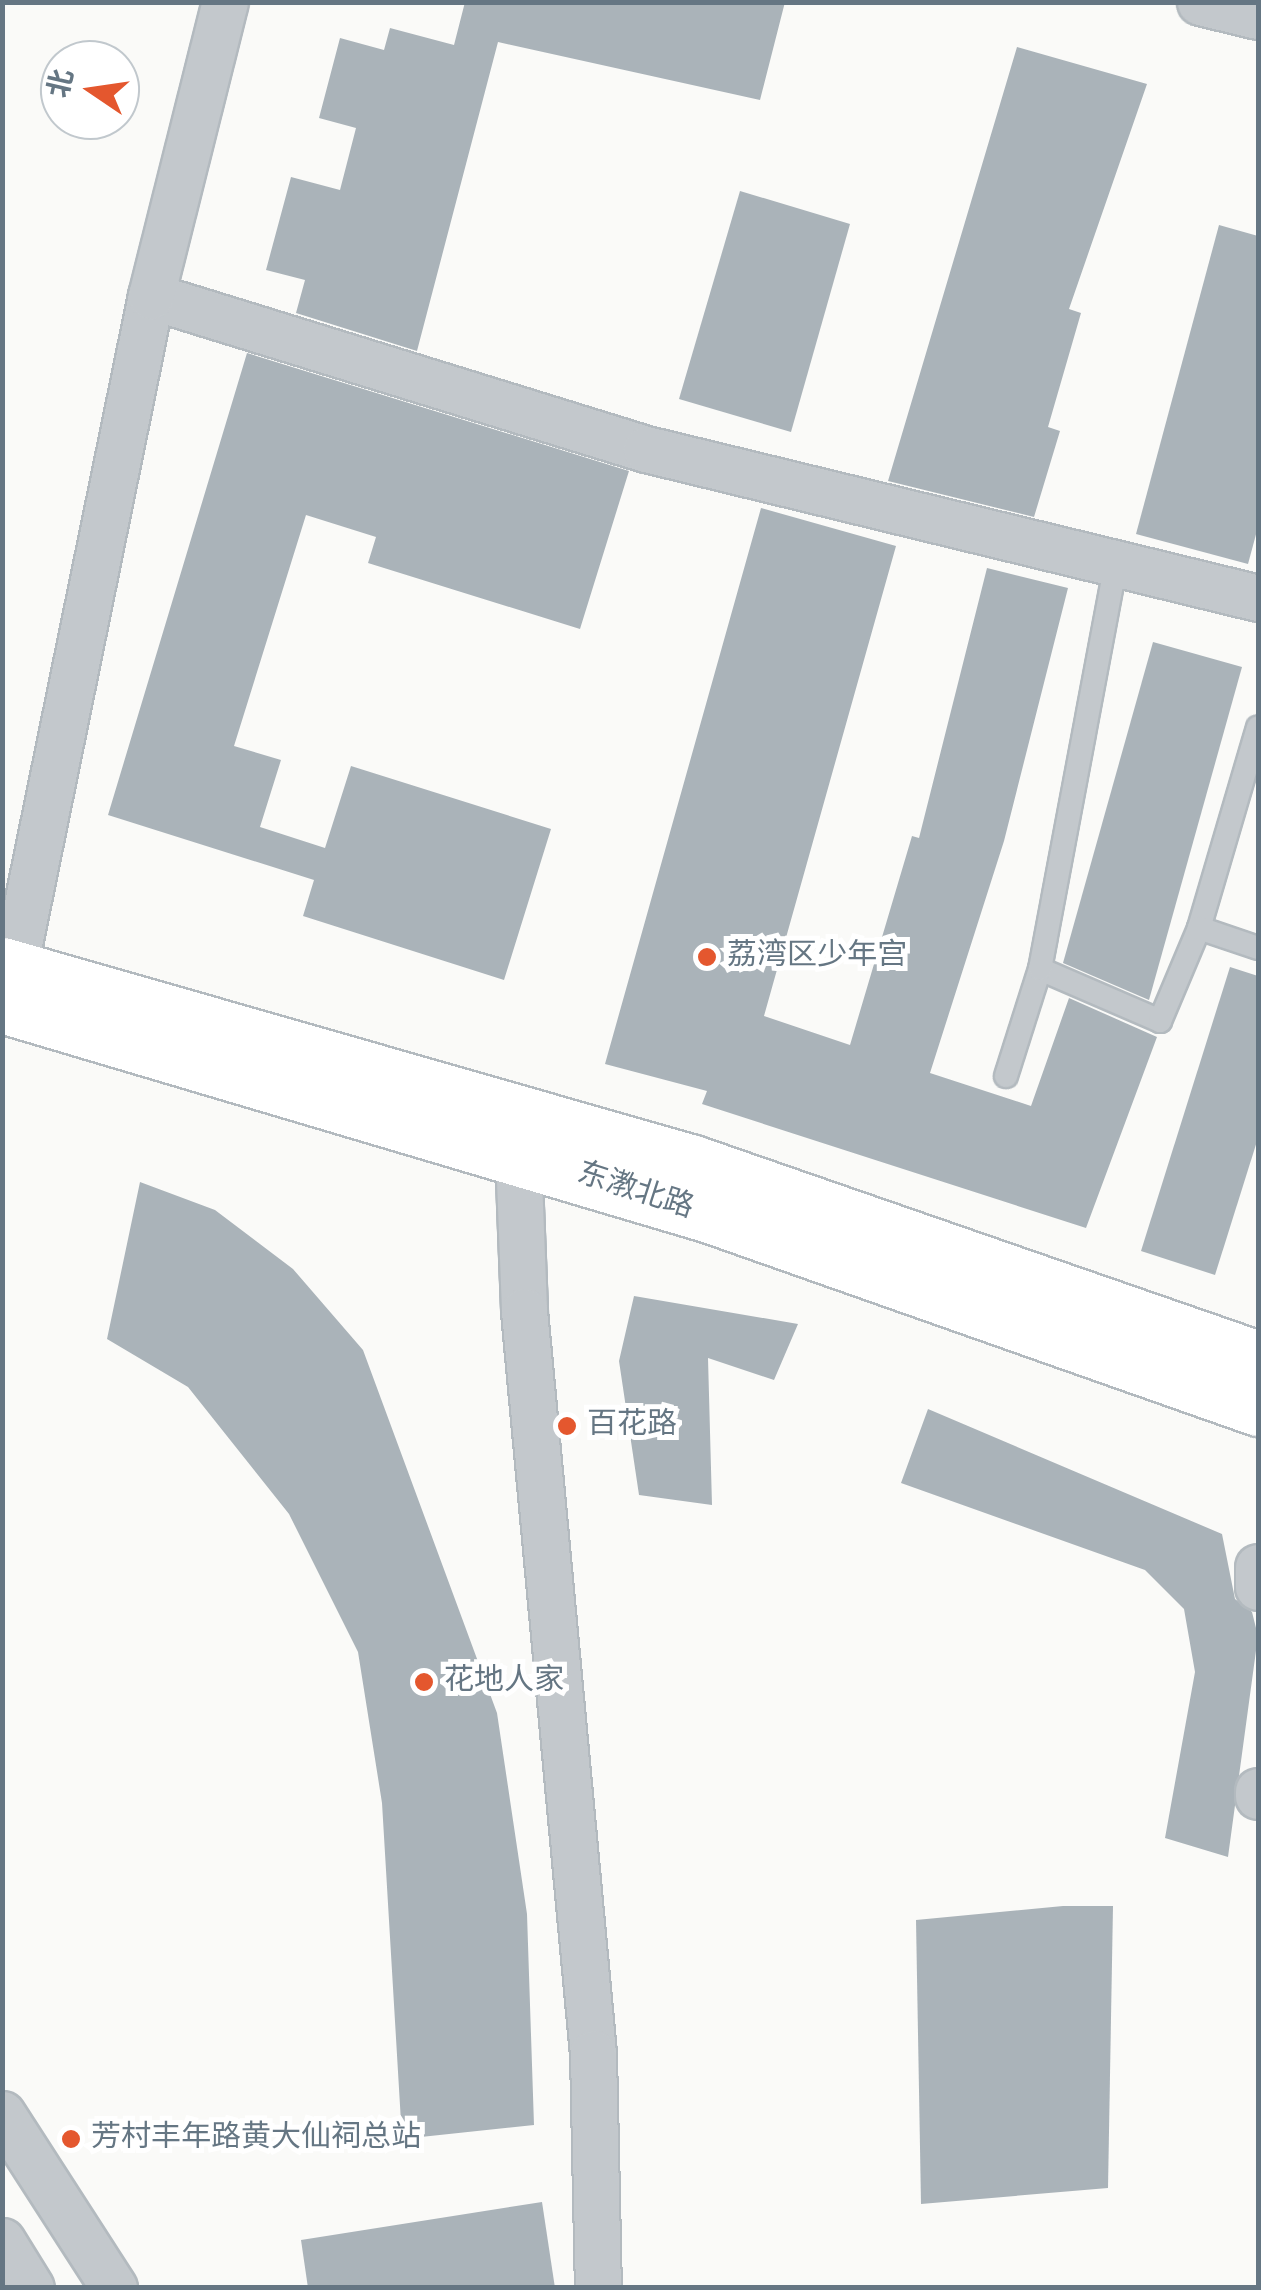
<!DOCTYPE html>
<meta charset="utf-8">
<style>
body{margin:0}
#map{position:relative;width:1261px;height:2290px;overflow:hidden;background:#fafaf8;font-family:Overpass,"Noto Sans SC",sans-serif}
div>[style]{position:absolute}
.building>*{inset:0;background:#aab3b9}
.roads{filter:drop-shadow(2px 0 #b3babf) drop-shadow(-2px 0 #b3babf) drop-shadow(0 2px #b3babf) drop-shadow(0 -2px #b3babf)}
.lane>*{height:22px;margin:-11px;padding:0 11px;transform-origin:11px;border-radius:11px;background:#c3c8cc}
.street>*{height:45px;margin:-22.5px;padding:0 22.5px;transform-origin:22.5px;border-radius:22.5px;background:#c3c8cc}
.secondary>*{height:55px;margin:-27.5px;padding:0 27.5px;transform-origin:27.5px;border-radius:27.5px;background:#fff}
.dots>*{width:28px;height:28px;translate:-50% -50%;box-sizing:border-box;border:5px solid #fff;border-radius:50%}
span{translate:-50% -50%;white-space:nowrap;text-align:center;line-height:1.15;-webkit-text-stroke:10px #fff;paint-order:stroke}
.poi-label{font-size:30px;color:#657683}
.left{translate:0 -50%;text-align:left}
.street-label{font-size:30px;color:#657683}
.frame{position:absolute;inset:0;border:5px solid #657683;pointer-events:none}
.north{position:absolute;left:40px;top:40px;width:100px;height:100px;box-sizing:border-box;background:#fff;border:2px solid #c1c8cd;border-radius:50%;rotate:283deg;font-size:28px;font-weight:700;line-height:40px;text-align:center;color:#657683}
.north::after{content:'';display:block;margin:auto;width:35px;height:45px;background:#e4572e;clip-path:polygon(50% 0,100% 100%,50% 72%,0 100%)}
</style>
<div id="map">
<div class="building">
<div style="clip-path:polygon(465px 2px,785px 2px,760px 100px,498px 42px,417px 351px,296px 313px,305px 280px,266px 270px,291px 177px,340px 190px,356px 128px,319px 118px,340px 38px,384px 50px,390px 28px,454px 45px)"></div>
<div style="clip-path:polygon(1017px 47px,1147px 84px,1069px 309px,1081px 313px,1048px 427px,1060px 431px,1034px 517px,888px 481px)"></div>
<div style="clip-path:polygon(740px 191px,850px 224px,791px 432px,679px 399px)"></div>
<div style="clip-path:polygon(1219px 225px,1258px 236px,1258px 527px,1248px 564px,1136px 534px)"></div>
<div style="clip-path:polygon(247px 353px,629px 471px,580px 629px,368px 563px,376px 537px,306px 515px,234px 746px,281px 760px,260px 827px,325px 848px,351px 766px,551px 829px,504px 980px,303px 916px,314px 880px,108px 815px)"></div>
<div style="clip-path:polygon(761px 508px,896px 546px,764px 1016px,850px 1045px,912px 836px,919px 838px,987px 568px,1068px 588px,1004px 841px,930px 1073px,1031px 1106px,1069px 998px,1157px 1037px,1086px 1228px,702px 1104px,707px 1091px,605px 1064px)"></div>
<div style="clip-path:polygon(1153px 642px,1242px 667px,1149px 1000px,1063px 963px)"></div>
<div style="clip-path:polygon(1230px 967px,1258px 976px,1258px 1138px,1215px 1275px,1141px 1251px)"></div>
<div style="clip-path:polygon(140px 1182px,215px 1210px,293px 1269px,363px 1350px,497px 1713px,527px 1914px,534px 2125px,402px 2139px,382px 1803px,358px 1652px,289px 1514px,188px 1387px,107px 1339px)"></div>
<div style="clip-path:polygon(634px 1296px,798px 1324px,774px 1380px,708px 1358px,712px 1505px,639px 1495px,619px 1361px)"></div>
<div style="clip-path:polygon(928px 1409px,1222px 1534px,1235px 1599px,1252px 1612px,1258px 1636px,1228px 1857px,1165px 1838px,1195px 1672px,1184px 1609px,1145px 1570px,901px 1483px)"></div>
<div style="clip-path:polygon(1063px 1906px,1113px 1906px,1108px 2188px,921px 2204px,916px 1920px)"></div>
<div style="clip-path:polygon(542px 2202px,555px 2288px,308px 2288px,301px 2240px)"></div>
</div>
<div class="roads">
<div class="lane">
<div style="left:1199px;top:928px;width:209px;rotate:-73.6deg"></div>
<div style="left:1040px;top:969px;width:131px;rotate:23.4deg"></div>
<div style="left:1160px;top:1021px;width:101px;rotate:-67.2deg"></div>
<div style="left:1199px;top:928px;width:62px;rotate:18.7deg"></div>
<div style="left:1006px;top:1076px;width:112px;rotate:-72.4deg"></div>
<div style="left:1040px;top:969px;width:413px;rotate:-79.4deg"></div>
</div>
<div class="street">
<div style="left:1200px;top:2px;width:60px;rotate:13.6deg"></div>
<div style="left:151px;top:296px;width:518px;rotate:17.18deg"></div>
<div style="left:646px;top:449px;width:630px;rotate:13.68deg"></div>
<div style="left:2px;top:983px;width:19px;rotate:-51deg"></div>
<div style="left:14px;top:968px;width:686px;rotate:-78.48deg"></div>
<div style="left:151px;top:296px;width:303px;rotate:-75.9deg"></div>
<div style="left:517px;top:1127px;width:184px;rotate:87.8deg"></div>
<div style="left:524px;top:1311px;width:745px;rotate:84.69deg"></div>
<div style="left:593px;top:2053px;width:235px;rotate:88.8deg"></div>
<div style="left:1258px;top:1567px;width:20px;rotate:90deg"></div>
<div style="left:1258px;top:1791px;width:5px;rotate:90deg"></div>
<div style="left:2px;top:2114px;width:207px;rotate:57.2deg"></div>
<div style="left:2px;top:2241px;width:55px;rotate:58.3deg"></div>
</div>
<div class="secondary">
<div style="left:2px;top:965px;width:719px;rotate:15.99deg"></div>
<div style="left:693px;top:1163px;width:598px;rotate:19.13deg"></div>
<div style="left:2px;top:1005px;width:738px;rotate:16.52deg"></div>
<div style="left:710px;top:1215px;width:581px;rotate:19.4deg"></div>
</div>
</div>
<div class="dots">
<div style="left:707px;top:957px;background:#e4572e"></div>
<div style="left:567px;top:1426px;background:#e4572e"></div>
<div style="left:424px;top:1682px;background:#e4572e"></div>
<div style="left:71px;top:2139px;background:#e4572e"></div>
</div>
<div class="poi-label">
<span class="left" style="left:727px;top:957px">荔湾区少年宫</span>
<span class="left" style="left:587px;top:1426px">百花路</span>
<span class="left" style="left:444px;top:1682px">花地人家</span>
<span class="left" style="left:91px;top:2139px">芳村丰年路黄大仙祠总站</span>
</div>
<div class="street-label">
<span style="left:635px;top:1192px;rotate:18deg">东漖北路</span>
</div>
<div class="frame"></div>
<div class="north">北</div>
</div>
